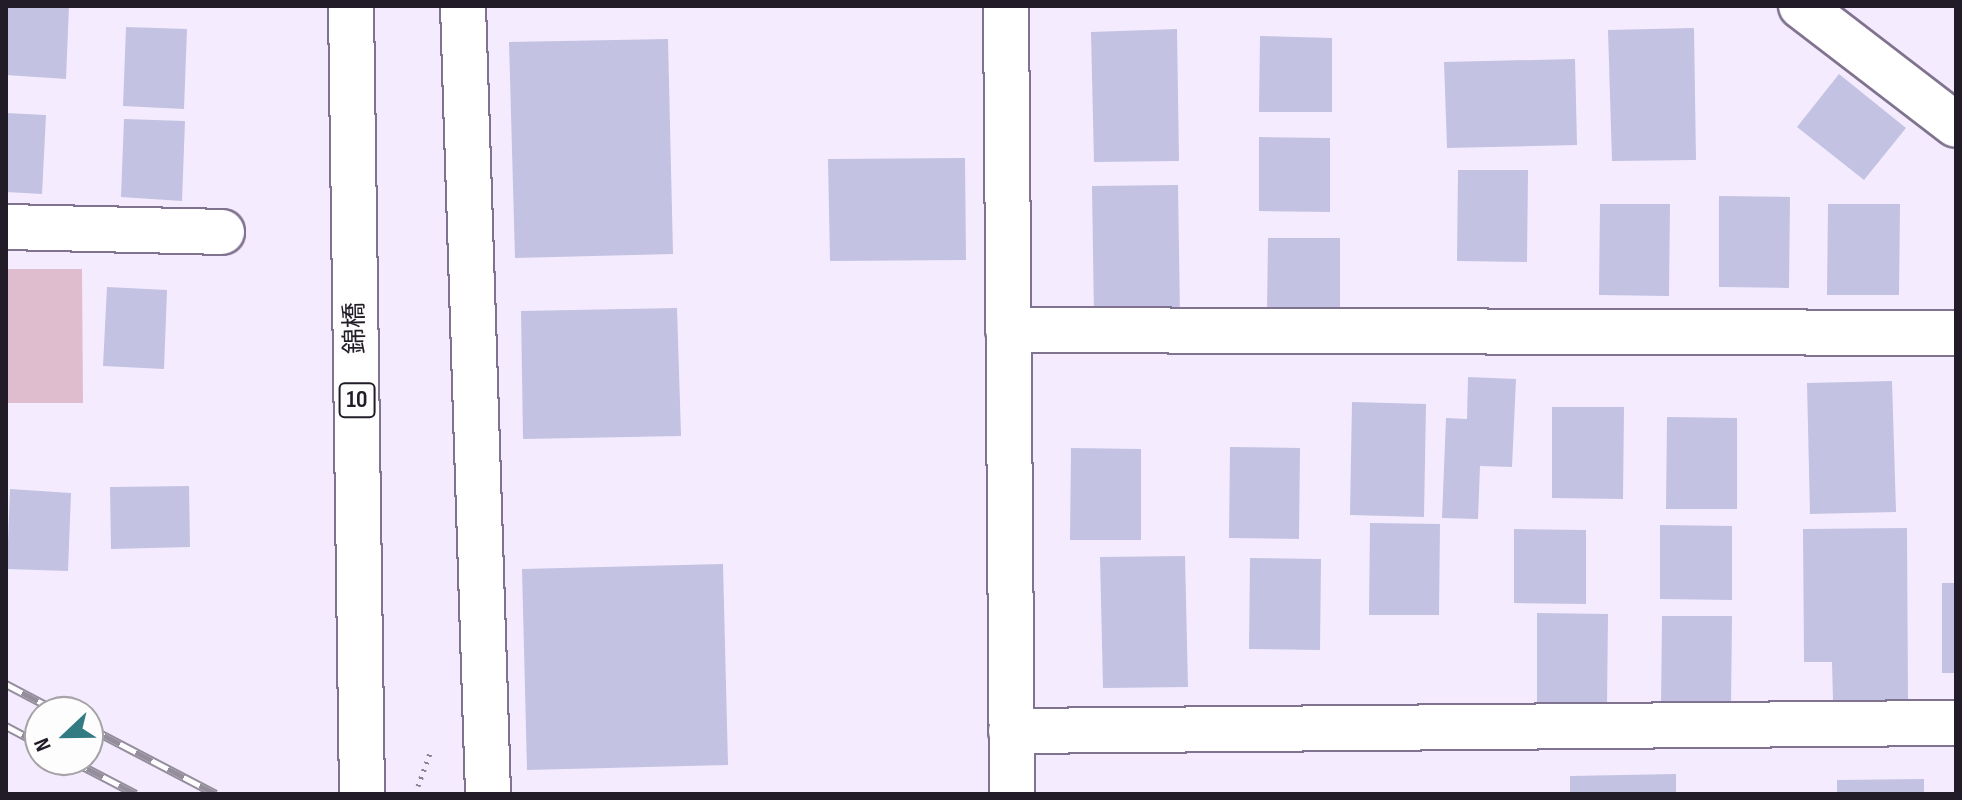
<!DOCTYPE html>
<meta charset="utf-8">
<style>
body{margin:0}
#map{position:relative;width:1962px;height:800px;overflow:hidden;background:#f4ecfe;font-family:"Sofia Sans Condensed","Noto Sans JP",sans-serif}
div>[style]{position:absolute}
.green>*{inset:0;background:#e0bdce}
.building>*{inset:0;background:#c3c2e2}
.path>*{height:5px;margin-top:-2.5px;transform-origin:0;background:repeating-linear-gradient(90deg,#8a8392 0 2px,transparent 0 8px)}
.roads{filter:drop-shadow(2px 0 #80738f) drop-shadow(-2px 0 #80738f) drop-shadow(0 2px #80738f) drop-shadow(0 -2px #80738f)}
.street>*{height:44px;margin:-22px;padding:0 22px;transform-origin:22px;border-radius:22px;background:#fff}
.primary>*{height:44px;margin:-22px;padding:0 22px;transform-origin:22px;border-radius:22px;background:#fff}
.rail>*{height:9px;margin-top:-4.5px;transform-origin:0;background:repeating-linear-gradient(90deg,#fdfdfd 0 18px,#948d9c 0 36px);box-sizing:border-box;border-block:2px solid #948d9c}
span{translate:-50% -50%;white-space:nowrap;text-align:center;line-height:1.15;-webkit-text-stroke:8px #fdfdfd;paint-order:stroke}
.shield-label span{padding:2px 6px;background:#fdfdfd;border:2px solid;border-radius:6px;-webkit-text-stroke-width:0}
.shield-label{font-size:24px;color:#211c27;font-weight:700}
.street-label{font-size:26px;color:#211c27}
.frame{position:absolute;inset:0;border:8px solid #211c27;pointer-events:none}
.north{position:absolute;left:24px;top:696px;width:80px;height:80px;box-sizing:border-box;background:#fdfdfd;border:2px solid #a5a3a7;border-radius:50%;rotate:248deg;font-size:22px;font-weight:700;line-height:32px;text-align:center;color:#211c27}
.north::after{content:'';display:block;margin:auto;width:28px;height:36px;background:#337b82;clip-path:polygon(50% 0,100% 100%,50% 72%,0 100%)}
</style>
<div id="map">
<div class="green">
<div style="clip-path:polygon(6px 269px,82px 269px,83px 403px,6px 403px)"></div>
</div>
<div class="building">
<div style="clip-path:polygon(7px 6px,69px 6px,66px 79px,6px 75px)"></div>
<div style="clip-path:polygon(126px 27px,187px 29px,184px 109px,123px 106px)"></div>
<div style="clip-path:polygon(1694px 28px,1696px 160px,1612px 161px,1608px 30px)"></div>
<div style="clip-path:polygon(1177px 29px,1179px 161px,1094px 162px,1091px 32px)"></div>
<div style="clip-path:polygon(1260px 36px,1332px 38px,1332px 112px,1259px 112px)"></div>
<div style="clip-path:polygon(668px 39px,673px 254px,515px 258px,509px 42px)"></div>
<div style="clip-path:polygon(1575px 59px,1577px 145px,1447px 148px,1444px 62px)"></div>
<div style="clip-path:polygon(1839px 74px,1906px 128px,1864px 180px,1797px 127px)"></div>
<div style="clip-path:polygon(6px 113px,46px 115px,42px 194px,6px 192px)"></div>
<div style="clip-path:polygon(124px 119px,185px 121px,182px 201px,121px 197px)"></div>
<div style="clip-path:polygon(1259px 137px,1330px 138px,1330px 212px,1259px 211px)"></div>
<div style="clip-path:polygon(965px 158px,966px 260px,830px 261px,828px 159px)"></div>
<div style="clip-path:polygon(1458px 170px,1528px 170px,1527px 262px,1457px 261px)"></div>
<div style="clip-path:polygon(1178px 185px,1180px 316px,1094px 318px,1092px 186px)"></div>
<div style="clip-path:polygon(1719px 196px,1790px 197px,1789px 288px,1719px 287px)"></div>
<div style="clip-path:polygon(1600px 204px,1670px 204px,1669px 296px,1599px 295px)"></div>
<div style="clip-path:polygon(1828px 204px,1900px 204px,1899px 295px,1827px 295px)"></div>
<div style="clip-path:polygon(1268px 238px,1340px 238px,1340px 313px,1267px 313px)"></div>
<div style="clip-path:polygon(107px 287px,167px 290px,164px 369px,103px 366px)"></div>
<div style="clip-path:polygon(677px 308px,681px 436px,523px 439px,521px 311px)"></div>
<div style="clip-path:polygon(1468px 377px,1516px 379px,1512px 467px,1480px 466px,1478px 519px,1442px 518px,1446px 418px,1467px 419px)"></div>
<div style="clip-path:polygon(1892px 381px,1896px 512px,1810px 514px,1807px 383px)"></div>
<div style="clip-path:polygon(1352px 402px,1426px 404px,1424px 517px,1350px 515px)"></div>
<div style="clip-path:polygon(1552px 407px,1624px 407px,1623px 499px,1552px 498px)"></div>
<div style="clip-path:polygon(1667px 417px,1737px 418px,1737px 509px,1666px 509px)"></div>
<div style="clip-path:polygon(1230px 447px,1300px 448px,1299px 539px,1229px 538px)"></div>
<div style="clip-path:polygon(1071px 448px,1141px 449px,1141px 540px,1070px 540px)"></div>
<div style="clip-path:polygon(189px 486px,190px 547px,111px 549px,110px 487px)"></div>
<div style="clip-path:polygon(10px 489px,71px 493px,68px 571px,7px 569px)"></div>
<div style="clip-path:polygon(1370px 523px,1440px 524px,1439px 615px,1369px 615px)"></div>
<div style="clip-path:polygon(1660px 525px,1732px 526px,1732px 600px,1660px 599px)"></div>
<div style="clip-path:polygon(1907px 528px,1908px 700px,1833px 701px,1832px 662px,1804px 662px,1803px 529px)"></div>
<div style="clip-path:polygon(1514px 529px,1586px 530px,1586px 604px,1514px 603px)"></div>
<div style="clip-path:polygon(1185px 556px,1188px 687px,1103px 688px,1100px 557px)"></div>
<div style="clip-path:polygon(1250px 558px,1321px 559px,1320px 650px,1249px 649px)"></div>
<div style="clip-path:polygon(723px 564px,728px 765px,527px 770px,522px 569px)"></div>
<div style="clip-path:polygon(1942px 583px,1956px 583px,1956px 673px,1942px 673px)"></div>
<div style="clip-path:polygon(1537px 613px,1608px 614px,1607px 706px,1537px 704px)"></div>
<div style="clip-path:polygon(1662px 616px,1732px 616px,1731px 708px,1661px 707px)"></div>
<div style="clip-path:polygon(1676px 774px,1676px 794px,1570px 794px,1570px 776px)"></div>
<div style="clip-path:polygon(1924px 779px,1924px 794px,1837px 794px,1837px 780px)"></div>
</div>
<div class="path">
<div style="left:418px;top:786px;width:38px;rotate:-70deg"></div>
</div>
<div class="roads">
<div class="street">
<div style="left:463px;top:6px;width:788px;rotate:88.18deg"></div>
<div style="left:1006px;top:6px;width:788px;rotate:89.56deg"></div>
<div style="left:1801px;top:6px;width:195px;rotate:37.5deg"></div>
<div style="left:6px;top:227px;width:216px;rotate:1.3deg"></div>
<div style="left:1008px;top:330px;width:948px;rotate:0.18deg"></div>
<div style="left:1011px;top:731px;width:945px;rotate:-0.49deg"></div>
</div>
<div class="primary">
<div style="left:351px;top:6px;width:788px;rotate:89.2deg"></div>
</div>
</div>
<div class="rail">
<div style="left:6px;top:684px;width:60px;rotate:27.8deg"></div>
<div style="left:6px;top:726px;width:38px;rotate:28deg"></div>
<div style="left:88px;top:727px;width:144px;rotate:27.6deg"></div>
<div style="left:71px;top:760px;width:73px;rotate:27.6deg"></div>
</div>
<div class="shield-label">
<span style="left:357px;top:400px">10</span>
</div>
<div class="street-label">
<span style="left:356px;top:328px;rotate:-91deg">錦橋</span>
</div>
<div class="frame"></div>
<div class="north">N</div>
</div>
